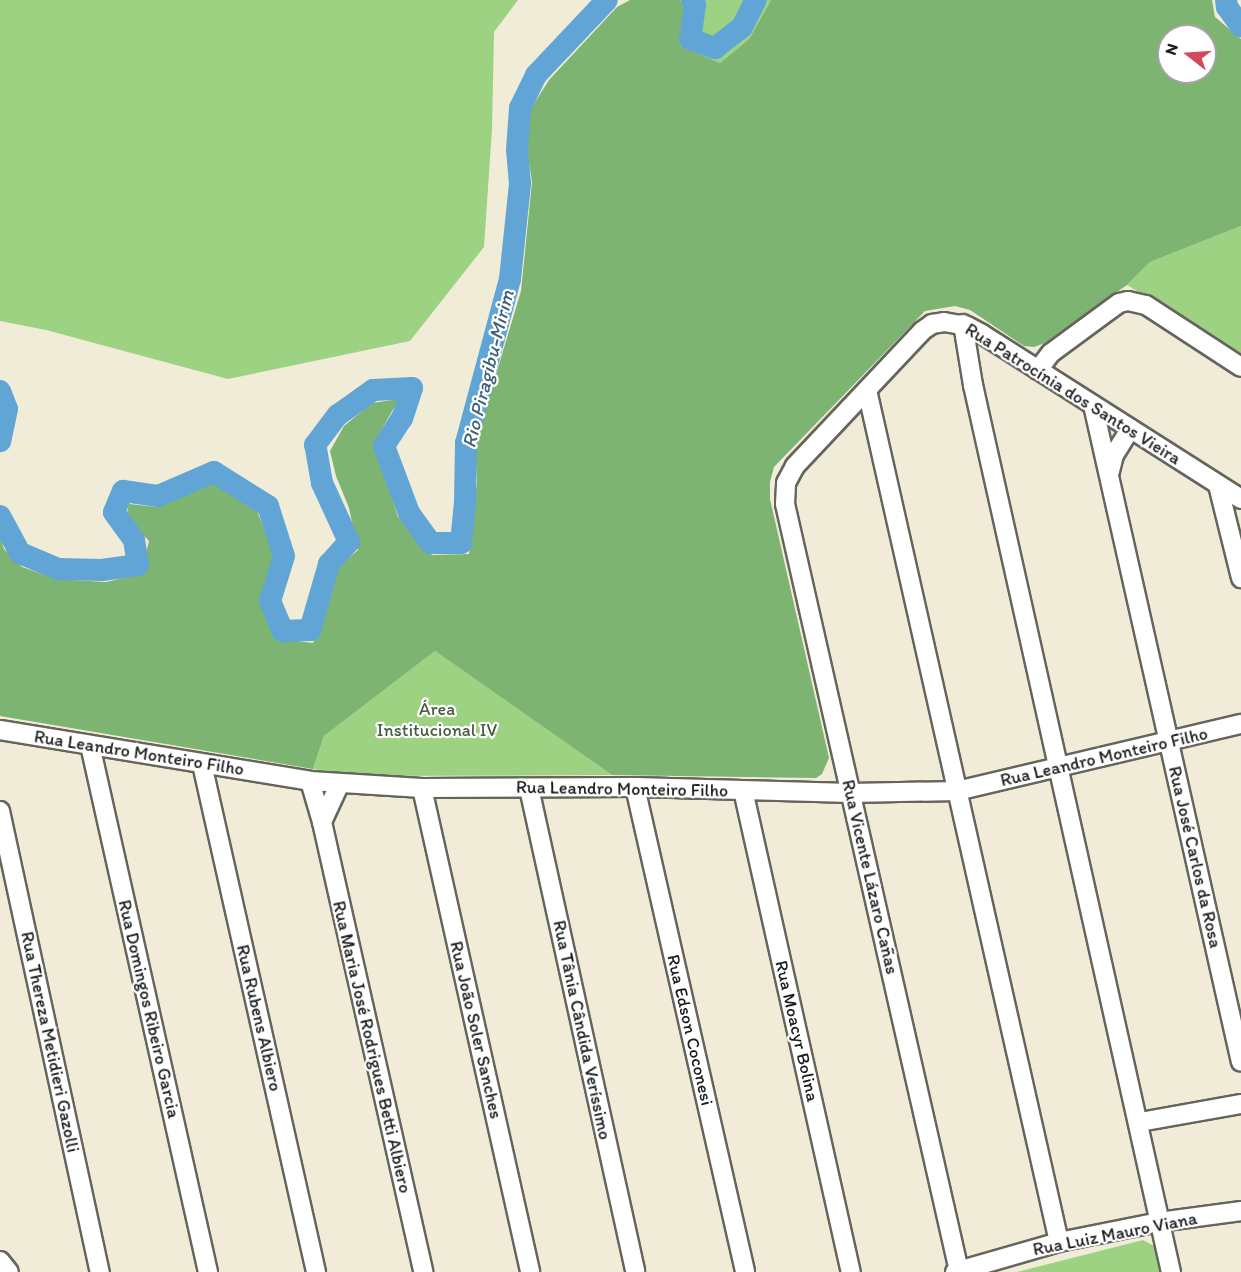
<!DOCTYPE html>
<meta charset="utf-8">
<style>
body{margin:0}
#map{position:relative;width:1241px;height:1272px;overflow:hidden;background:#f0ecd7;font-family:Itim,sans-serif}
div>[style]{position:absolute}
.green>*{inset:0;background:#9dd283}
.forest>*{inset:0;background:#7eb471}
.river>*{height:22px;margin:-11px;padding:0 11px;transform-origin:11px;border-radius:11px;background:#61a5d6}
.roads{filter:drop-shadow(2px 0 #66655d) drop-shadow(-2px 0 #66655d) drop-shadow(0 2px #66655d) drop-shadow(0 -2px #66655d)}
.minor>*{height:18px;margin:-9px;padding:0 9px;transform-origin:9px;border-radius:9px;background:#fff}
span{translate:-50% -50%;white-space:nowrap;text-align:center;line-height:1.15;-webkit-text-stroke:4.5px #fff;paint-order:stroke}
.street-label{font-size:18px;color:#1c1c1c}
.park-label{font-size:18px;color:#495c40}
.water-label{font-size:20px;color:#3e6079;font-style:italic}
.north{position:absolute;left:1157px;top:24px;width:60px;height:60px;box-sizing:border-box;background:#fff;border:2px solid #a4a4a4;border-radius:50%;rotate:287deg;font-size:16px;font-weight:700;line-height:24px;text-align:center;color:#1c1c1c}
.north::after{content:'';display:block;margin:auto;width:21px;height:27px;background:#d1495b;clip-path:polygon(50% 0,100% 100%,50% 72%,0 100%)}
</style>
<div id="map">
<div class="green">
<div style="clip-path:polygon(0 0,518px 0,494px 32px,492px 129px,484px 247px,410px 341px,228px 379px,46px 330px,0 321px)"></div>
<div style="clip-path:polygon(680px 0,771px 0,749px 39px,720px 63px,680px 45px,686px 6px)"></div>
<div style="clip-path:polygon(1241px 226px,1241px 353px,1127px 285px,1150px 262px)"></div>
<div style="clip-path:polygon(435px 651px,612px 775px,356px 776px,313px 769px,324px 736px)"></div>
<div style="clip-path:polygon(1143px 1240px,1154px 1246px,1160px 1272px,1017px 1272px)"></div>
</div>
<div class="forest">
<div style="clip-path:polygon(evenodd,630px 0,680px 0,686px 6px,680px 45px,720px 63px,749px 39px,771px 0,1212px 0,1215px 17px,1241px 39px,1241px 226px,1150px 262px,1127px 285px,1045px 343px,1034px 347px,1024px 346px,970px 310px,955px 306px,925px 311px,774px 467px,770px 482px,770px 499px,829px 758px,822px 774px,816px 778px,612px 775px,435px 651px,324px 736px,313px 769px,0 716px,0 537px,4px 549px,22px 567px,56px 579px,106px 582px,141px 574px,149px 541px,126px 517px,129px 504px,158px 507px,212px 482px,257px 511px,275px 555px,262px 604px,275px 638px,313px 643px,337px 568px,358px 550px,349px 508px,336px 476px,330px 451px,344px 426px,372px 403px,399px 399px,375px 441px,398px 517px,432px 555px,469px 554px,477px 482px,475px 445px,521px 291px,532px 182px,526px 144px,530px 110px,549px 80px,617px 7px,630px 0,1169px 36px,1205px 36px,1205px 72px,1169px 72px,1169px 36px)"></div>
</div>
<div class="river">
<div style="left:692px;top:0;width:6px;rotate:59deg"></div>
<div style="left:695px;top:5px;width:34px;rotate:98deg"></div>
<div style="left:690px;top:39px;width:27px;rotate:20deg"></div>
<div style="left:715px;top:48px;width:34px;rotate:-38deg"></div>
<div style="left:742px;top:27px;width:30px;rotate:-63deg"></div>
<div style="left:1226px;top:0;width:7px;rotate:82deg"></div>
<div style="left:1227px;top:7px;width:24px;rotate:54deg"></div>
<div style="left:0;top:391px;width:19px;rotate:69deg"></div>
<div style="left:7px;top:409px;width:33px;rotate:102deg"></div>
<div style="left:0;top:516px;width:42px;rotate:61.6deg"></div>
<div style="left:20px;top:553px;width:41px;rotate:22.8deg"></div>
<div style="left:58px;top:569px;width:44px;rotate:1.3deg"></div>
<div style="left:102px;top:570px;width:36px;rotate:-8deg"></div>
<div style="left:138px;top:565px;width:25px;rotate:-99deg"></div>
<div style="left:134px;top:540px;width:34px;rotate:-126deg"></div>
<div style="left:114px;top:512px;width:23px;rotate:-67deg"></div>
<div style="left:123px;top:491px;width:35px;rotate:8deg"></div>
<div style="left:158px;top:496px;width:61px;rotate:-23.2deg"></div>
<div style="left:214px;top:472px;width:64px;rotate:32.2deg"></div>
<div style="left:268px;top:506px;width:52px;rotate:72.3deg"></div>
<div style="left:284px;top:556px;width:47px;rotate:107.3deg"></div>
<div style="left:270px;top:601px;width:33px;rotate:67deg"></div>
<div style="left:283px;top:631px;width:27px;rotate:-2deg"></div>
<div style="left:310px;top:630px;width:69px;rotate:-73.9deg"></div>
<div style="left:329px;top:564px;width:30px;rotate:-48deg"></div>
<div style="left:349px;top:542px;width:65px;rotate:-114.6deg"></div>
<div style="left:322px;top:483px;width:39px;rotate:-100deg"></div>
<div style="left:315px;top:445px;width:38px;rotate:-53deg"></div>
<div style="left:338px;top:415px;width:43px;rotate:-35.5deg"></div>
<div style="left:373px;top:390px;width:39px;rotate:-3deg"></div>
<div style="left:412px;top:388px;width:32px;rotate:108deg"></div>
<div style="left:402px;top:418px;width:33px;rotate:123deg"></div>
<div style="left:384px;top:446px;width:72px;rotate:69.5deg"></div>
<div style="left:409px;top:513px;width:37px;rotate:54deg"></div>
<div style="left:431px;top:543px;width:30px"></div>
<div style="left:461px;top:543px;width:41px;rotate:-84.4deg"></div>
<div style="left:465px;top:502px;width:59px;rotate:-89deg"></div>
<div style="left:466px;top:443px;width:170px;rotate:-75deg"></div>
<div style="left:510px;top:279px;width:96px;rotate:-84deg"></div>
<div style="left:520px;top:184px;width:34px;rotate:-95deg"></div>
<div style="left:517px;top:150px;width:42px;rotate:-85.9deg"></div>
<div style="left:520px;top:108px;width:37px;rotate:-64deg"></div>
<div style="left:536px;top:75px;width:103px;rotate:-46.6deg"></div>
</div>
<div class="roads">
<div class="minor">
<div style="left:963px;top:324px;width:62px;rotate:80.7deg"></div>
<div style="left:973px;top:385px;width:909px;rotate:77.42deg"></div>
<div style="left:1038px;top:370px;width:21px;rotate:-53deg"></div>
<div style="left:1051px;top:353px;width:84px;rotate:-36.3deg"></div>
<div style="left:1119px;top:303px;width:9px;rotate:-13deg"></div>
<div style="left:1128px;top:301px;width:18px;rotate:13deg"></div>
<div style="left:1146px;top:305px;width:113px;rotate:33.1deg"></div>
<div style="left:867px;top:390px;width:873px;rotate:77.3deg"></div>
<div style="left:1093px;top:405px;width:673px;rotate:77.31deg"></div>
<div style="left:1110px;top:471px;width:16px;rotate:-76deg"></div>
<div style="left:1114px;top:455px;width:31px;rotate:-58deg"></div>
<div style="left:1218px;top:485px;width:96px;rotate:76.1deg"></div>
<div style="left:0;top:730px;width:314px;rotate:9.3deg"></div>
<div style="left:310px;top:781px;width:112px;rotate:3.6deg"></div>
<div style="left:422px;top:788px;width:213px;rotate:-0.3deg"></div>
<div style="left:635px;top:787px;width:216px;rotate:1.6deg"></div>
<div style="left:851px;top:793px;width:106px;rotate:-1.1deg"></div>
<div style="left:957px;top:791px;width:292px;rotate:-13.3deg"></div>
<div style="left:90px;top:745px;width:540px;rotate:77.38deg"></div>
<div style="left:202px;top:764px;width:521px;rotate:77.35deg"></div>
<div style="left:310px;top:781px;width:43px;rotate:73.7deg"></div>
<div style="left:322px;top:822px;width:461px;rotate:77.3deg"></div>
<div style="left:635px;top:787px;width:497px;rotate:77.2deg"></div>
<div style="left:422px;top:788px;width:496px;rotate:77.4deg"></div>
<div style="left:529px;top:788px;width:495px;rotate:77.6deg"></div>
<div style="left:743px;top:790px;width:494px;rotate:77.4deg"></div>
<div style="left:0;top:811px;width:472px;rotate:77.8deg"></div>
<div style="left:322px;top:822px;width:43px;rotate:-65.2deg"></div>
<div style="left:1140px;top:1122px;width:103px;rotate:-10.1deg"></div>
<div style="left:0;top:1261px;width:14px;rotate:51deg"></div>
<div style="left:959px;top:1271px;width:786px;rotate:-102.78deg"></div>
<div style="left:785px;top:504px;width:21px;rotate:-87deg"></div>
<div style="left:786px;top:483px;width:19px;rotate:-62deg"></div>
<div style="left:795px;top:466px;width:185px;rotate:-46.7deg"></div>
<div style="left:922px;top:331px;width:12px;rotate:-35deg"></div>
<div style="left:932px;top:324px;width:12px;rotate:-9deg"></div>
<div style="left:944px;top:322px;width:23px;rotate:10deg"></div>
<div style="left:967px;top:326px;width:17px;rotate:28deg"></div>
<div style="left:982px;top:334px;width:307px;rotate:32.5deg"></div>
<div style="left:955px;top:1272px;width:108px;rotate:-16.1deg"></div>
<div style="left:1059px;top:1242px;width:102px;rotate:-11.3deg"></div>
<div style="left:1159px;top:1222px;width:83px;rotate:-7.6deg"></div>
</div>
</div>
<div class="street-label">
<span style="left:1073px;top:394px;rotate:32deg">Rua Patrocínia dos Santos Vieira</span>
<span style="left:139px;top:753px;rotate:9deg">Rua Leandro Monteiro Filho</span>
<span style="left:1104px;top:757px;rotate:-13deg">Rua Leandro Monteiro Filho</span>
<span style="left:622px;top:789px;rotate:1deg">Rua Leandro Monteiro Filho</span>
<span style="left:1195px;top:857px;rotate:77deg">Rua José Carlos da Rosa</span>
<span style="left:870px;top:877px;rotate:77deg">Rua Vicente Lázaro Cañas</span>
<span style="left:149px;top:1009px;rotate:77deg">Rua Domingos Ribeiro Garcia</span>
<span style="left:259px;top:1018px;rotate:77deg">Rua Rubens Albiero</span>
<span style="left:476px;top:1030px;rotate:77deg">Rua João Soler Sanches</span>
<span style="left:582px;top:1030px;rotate:78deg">Rua Tânia Cândida Veríssimo</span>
<span style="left:690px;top:1030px;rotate:77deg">Rua Edson Coconesi</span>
<span style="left:797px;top:1031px;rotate:77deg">Rua Moacyr Bolina</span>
<span style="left:50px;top:1042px;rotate:78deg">Rua Thereza Metidieri Gazolli</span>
<span style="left:372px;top:1047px;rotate:77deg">Rua Maria José Rodrigues Betti Albiero</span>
<span style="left:1115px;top:1234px;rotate:-11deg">Rua Luiz Mauro Viana</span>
</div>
<div class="park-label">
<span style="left:437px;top:720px">Área<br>Institucional IV</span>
</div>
<div class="water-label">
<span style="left:488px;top:369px;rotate:-76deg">Rio Piragibu-Mirim</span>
</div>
<div class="north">N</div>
</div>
